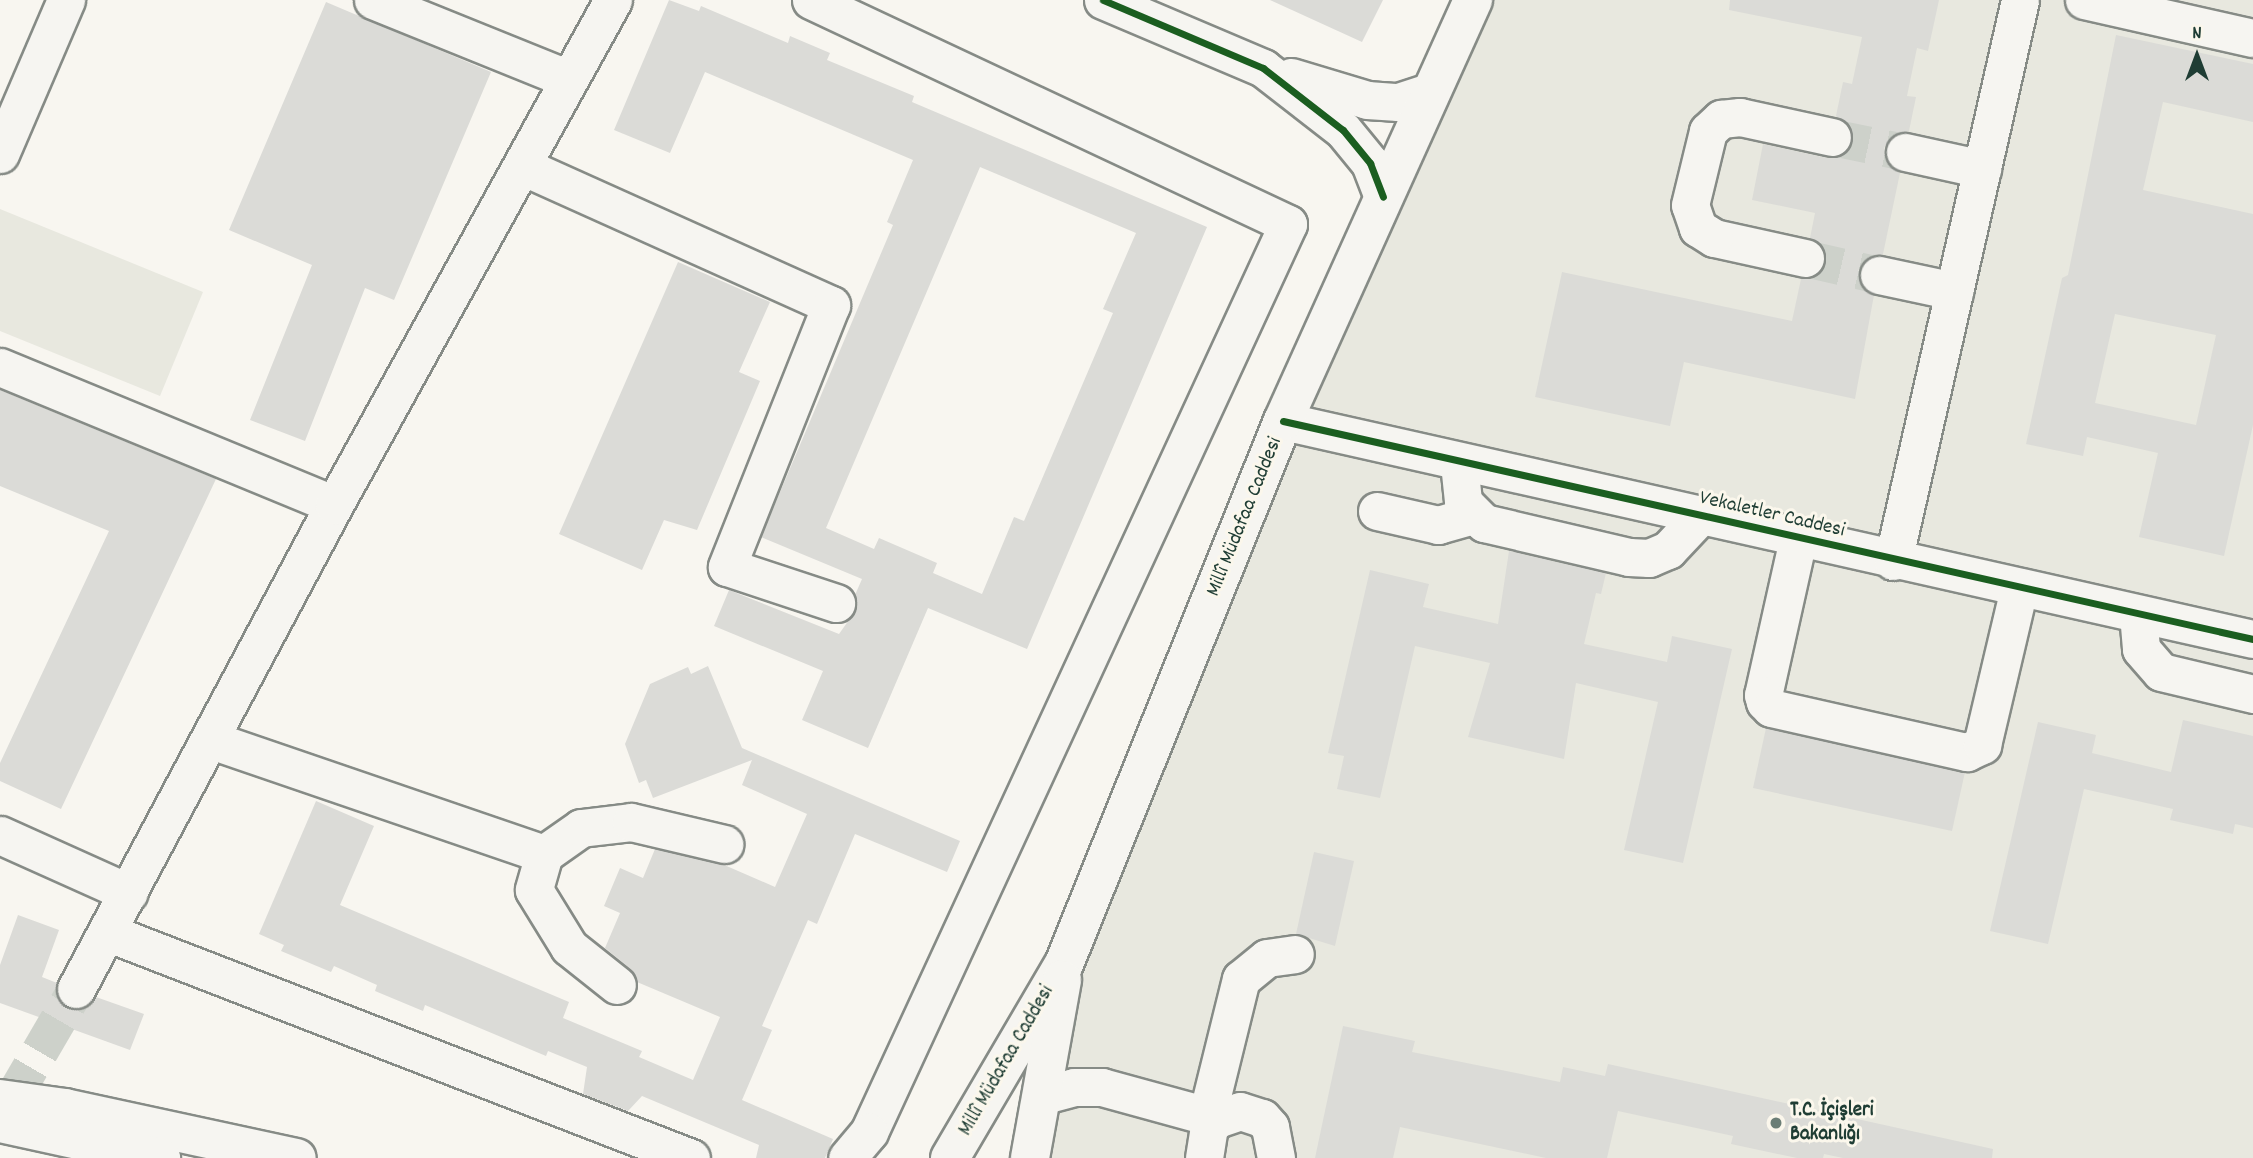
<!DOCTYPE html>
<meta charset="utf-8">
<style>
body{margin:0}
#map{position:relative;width:2253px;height:1158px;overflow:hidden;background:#f8f6f0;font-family:Dekko,sans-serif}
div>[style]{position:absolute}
.built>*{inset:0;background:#e8e8df}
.building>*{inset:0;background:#dbdbd7}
.minor-tunnel>*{height:37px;margin-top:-18.5px;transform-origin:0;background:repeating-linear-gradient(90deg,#cdd1ca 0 37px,transparent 0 55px)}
.roads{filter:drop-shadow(2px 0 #868b86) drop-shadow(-2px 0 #868b86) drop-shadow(0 2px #868b86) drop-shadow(0 -2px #868b86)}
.minor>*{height:37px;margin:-18.5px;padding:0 18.5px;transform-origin:18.5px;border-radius:18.5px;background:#f6f5f1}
.major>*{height:38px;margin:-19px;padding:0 19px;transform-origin:19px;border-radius:19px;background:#f6f5f1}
.cycleway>*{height:7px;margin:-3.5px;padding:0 3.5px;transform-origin:3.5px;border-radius:3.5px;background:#1b5e20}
.dots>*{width:19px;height:19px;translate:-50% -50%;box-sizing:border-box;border:4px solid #fbf7ec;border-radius:50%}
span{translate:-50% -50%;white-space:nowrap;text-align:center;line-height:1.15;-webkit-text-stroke:6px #fbf7ec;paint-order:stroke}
.street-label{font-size:21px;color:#1f3d34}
.poi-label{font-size:21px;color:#1f3d34;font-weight:700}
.left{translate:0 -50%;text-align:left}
.north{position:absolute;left:2162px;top:21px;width:70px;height:70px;-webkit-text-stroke:5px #fbf7ec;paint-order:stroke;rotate:0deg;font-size:19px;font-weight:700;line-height:28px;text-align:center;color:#1f3d34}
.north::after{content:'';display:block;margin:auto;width:24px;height:32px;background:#1f3d34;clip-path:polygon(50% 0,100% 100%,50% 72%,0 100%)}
</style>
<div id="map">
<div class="built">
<div style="clip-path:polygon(1473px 0,2253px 0,2253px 1158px,1030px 1158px,1058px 1013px)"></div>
<div style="clip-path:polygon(0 209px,203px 292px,160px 396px,0 331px)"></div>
</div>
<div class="building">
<div style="clip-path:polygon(evenodd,669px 0,699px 11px,701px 6px,788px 43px,790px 36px,830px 53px,827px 60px,914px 96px,912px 102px,1207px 227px,1027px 649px,928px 608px,868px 748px,802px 720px,823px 671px,714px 626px,729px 590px,839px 634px,856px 610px,855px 595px,862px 579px,761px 537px,893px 225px,887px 222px,913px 160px,705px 72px,670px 153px,614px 130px,669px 0,980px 167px,1136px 233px,1103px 309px,1113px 313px,1024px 521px,1014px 517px,982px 594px,933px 573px,937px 563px,879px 538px,874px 549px,826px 528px,980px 167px)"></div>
<div style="clip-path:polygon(1270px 0,1383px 0,1362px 42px)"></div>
<div style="clip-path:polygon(1730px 0,1939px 0,1928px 51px,1917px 48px,1907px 96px,1916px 97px,1909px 131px,1890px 137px,1884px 148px,1890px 167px,1900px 173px,1883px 254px,1864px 260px,1858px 271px,1864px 290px,1874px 295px,1855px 399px,1684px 362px,1670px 426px,1535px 397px,1562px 272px,1792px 321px,1801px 279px,1812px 278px,1825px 263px,1825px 251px,1810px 238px,1815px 213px,1752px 200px,1763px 144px,1827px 158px,1848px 151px,1852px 130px,1836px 116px,1843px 82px,1852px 84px,1862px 37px,1729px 10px)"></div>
<div style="clip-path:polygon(326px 2px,491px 72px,394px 300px,365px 288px,305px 441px,250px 420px,312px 265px,229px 230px)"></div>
<div style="clip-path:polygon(evenodd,2116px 35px,2253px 64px,2253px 122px,2163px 102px,2143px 190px,2253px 214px,2253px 425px,2224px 556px,2139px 537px,2158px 453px,2087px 437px,2083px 456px,2026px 444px,2062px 278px,2068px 275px,2116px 35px,2115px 314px,2216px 335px,2196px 425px,2095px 403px,2115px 314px)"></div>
<div style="clip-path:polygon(678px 262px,770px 302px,739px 372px,760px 381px,697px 530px,664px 520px,642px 570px,559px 534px)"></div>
<div style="clip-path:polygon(0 390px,216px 479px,61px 809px,0 781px,0 763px,109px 531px,0 486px)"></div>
<div style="clip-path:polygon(1509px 551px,1606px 573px,1601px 594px,1596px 593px,1584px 644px,1667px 662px,1672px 636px,1732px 649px,1683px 863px,1624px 850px,1658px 702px,1576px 683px,1564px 759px,1468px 737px,1490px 663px,1415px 646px,1380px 798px,1337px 789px,1344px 756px,1328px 753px,1370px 570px,1429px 584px,1423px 607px,1498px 624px)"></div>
<div style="clip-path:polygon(708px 666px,742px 748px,960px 841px,947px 872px,855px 834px,817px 924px,808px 920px,762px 1026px,772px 1030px,742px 1100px,833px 1139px,825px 1158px,756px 1158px,759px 1145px,642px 1096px,628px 1111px,583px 1094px,587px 1067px,548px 1051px,546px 1056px,425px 1005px,423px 1011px,375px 991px,377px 985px,334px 966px,331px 972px,281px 951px,284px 945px,259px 934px,316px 801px,374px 826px,340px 905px,569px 1002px,563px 1018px,642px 1051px,639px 1057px,693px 1080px,720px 1017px,637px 982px,631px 969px,605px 948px,620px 913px,604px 906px,620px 868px,643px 878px,655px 849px,722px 864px,775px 887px,807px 814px,742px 785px,752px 760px,653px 798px,646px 780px,639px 783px,625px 744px,650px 684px,688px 667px,691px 674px)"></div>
<div style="clip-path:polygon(2183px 720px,2253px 736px,2253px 828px,2235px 824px,2233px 834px,2170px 820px,2173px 809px,2084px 789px,2048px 944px,1990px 931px,2038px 722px,2096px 735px,2092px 753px,2171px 772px)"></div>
<div style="clip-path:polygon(1766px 728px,1965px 772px,1952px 831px,1753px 788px)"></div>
<div style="clip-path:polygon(1314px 852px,1354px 861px,1335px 946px,1296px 934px)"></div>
<div style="clip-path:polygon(18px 915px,59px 930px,42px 977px,57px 983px,58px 999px,66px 1007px,86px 1007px,96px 997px,144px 1014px,130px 1050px,0 1003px,0 965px)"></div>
<div style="clip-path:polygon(1343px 1026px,1415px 1041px,1412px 1052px,1560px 1082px,1563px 1067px,1605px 1076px,1608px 1064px,1993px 1149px,1992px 1158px,1843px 1158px,1824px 1154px,1823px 1158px,1797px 1158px,1731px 1144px,1733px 1136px,1618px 1111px,1607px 1158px,1546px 1158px,1400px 1127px,1393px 1158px,1315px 1158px)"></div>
</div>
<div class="minor-tunnel">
<div style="left:1832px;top:137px;width:75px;rotate:11.6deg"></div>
<div style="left:1805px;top:258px;width:76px;rotate:12.9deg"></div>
<div style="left:12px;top:1099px;width:127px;rotate:-59.8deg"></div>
</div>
<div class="roads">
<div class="minor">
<div style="left:373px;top:0;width:211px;rotate:22deg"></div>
<div style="left:811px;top:0;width:527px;rotate:25.15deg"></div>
<div style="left:1288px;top:224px;width:1000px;rotate:114.77deg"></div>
<div style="left:869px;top:1132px;width:34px;rotate:130deg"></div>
<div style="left:1103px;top:0;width:174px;rotate:23deg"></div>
<div style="left:1263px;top:68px;width:101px;rotate:37.8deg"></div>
<div style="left:1343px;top:130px;width:43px;rotate:50.7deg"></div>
<div style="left:1370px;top:163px;width:36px;rotate:69deg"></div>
<div style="left:2084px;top:0;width:173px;rotate:12.7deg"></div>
<div style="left:1291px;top:77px;width:79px;rotate:16.8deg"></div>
<div style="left:1367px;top:100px;width:31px;rotate:4deg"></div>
<div style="left:1398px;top:102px;width:33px;rotate:-18deg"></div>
<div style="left:1905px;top:152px;width:79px;rotate:12.4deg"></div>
<div style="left:0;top:154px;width:168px;rotate:-66.8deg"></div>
<div style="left:522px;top:166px;width:339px;rotate:24.2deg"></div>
<div style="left:831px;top:305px;width:282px;rotate:111.7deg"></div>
<div style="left:727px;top:567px;width:115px;rotate:18.3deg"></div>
<div style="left:1805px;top:258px;width:93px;rotate:-167.6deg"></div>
<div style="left:1714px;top:238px;width:19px;rotate:-148deg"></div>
<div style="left:1698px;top:228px;width:24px;rotate:-109deg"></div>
<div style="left:1690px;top:205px;width:76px;rotate:-76.3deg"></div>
<div style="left:1708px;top:131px;width:18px;rotate:-43deg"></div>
<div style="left:1721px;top:119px;width:19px;rotate:-6deg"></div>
<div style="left:1740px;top:117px;width:94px;rotate:12.3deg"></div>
<div style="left:1879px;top:275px;width:77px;rotate:12deg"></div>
<div style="left:0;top:367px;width:361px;rotate:22.4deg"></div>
<div style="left:1283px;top:421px;width:994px;rotate:12.67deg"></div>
<div style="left:1459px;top:463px;width:39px;rotate:84deg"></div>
<div style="left:1463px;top:502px;width:30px;rotate:45deg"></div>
<div style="left:1484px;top:523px;width:149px;rotate:13.2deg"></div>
<div style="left:1629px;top:557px;width:20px;rotate:3deg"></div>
<div style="left:1649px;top:558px;width:21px;rotate:-23deg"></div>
<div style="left:1668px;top:550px;width:47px;rotate:-46.7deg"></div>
<div style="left:1377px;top:511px;width:63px;rotate:12.9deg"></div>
<div style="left:1438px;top:525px;width:35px;rotate:-16deg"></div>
<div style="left:1798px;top:539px;width:160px;rotate:102.6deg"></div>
<div style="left:1763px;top:695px;width:7px;rotate:74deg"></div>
<div style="left:1765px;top:702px;width:8px;rotate:45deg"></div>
<div style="left:1771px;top:708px;width:201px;rotate:12.7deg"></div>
<div style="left:1967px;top:752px;width:17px;rotate:-25deg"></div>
<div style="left:1982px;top:745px;width:161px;rotate:-76.7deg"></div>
<div style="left:1893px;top:561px;width:575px;rotate:-77.24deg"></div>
<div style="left:2138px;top:614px;width:35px;rotate:85deg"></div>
<div style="left:2141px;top:649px;width:30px;rotate:49deg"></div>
<div style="left:2161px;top:672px;width:95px;rotate:13.4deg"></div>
<div style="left:211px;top:740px;width:352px;rotate:18.9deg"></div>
<div style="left:544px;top:854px;width:37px;rotate:106deg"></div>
<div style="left:534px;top:890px;width:67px;rotate:58.4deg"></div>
<div style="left:569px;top:947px;width:61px;rotate:38.4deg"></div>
<div style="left:0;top:835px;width:141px;rotate:24.2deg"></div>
<div style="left:544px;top:854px;width:45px;rotate:-35.1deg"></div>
<div style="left:581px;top:828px;width:50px;rotate:-6.8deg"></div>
<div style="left:631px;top:822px;width:96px;rotate:13.3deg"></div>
<div style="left:109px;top:933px;width:624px;rotate:21.14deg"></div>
<div style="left:76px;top:989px;width:548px;rotate:-61.94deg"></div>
<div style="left:334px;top:505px;width:577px;rotate:-61.08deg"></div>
<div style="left:1041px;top:1096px;width:34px;rotate:-15deg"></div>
<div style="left:1074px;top:1087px;width:28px"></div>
<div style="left:1102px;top:1087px;width:109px;rotate:15.4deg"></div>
<div style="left:1207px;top:1116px;width:9px;rotate:58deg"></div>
<div style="left:1207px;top:1116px;width:141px;rotate:-76.1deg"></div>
<div style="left:1241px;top:979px;width:33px;rotate:-39deg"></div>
<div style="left:1267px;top:958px;width:28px;rotate:-8deg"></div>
<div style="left:1204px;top:1158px;width:31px;rotate:-81deg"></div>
<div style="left:1209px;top:1127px;width:11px;rotate:-45deg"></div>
<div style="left:1217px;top:1119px;width:24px;rotate:-19deg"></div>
<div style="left:1240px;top:1111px;width:23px;rotate:18deg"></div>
<div style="left:1262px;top:1118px;width:12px;rotate:48deg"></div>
<div style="left:1270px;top:1127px;width:32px;rotate:79deg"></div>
</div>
<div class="major">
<div style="left:0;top:1099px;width:66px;rotate:7.9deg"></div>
<div style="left:65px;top:1108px;width:237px;rotate:12.2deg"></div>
<div style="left:0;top:1123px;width:165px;rotate:12.3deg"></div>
<div style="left:950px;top:1158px;width:225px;rotate:-59.6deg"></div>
<div style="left:1064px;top:964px;width:585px;rotate:-68.04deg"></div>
<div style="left:1283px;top:421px;width:462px;rotate:-65.7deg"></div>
<div style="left:1030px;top:1158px;width:181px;rotate:-79.8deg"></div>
</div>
</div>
<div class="cycleway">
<div style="left:1103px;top:0;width:174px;rotate:23deg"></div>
<div style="left:1263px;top:68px;width:101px;rotate:37.8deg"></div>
<div style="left:1343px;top:130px;width:43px;rotate:50.7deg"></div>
<div style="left:1370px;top:163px;width:36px;rotate:69deg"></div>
<div style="left:1283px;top:421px;width:994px;rotate:12.67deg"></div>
</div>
<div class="dots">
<div style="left:1776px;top:1123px;background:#6b7e76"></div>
</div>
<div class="street-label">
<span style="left:1772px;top:515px;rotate:13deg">Vekaletler Caddesi</span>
<span style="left:1245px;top:517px;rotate:-68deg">Millî Müdafaa Caddesi</span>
<span style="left:1007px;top:1061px;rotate:-60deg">Millî Müdafaa Caddesi</span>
</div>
<div class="poi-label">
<span class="left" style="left:1790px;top:1123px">T.C. İçişleri<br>Bakanlığı</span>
</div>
<div class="north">N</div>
</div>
